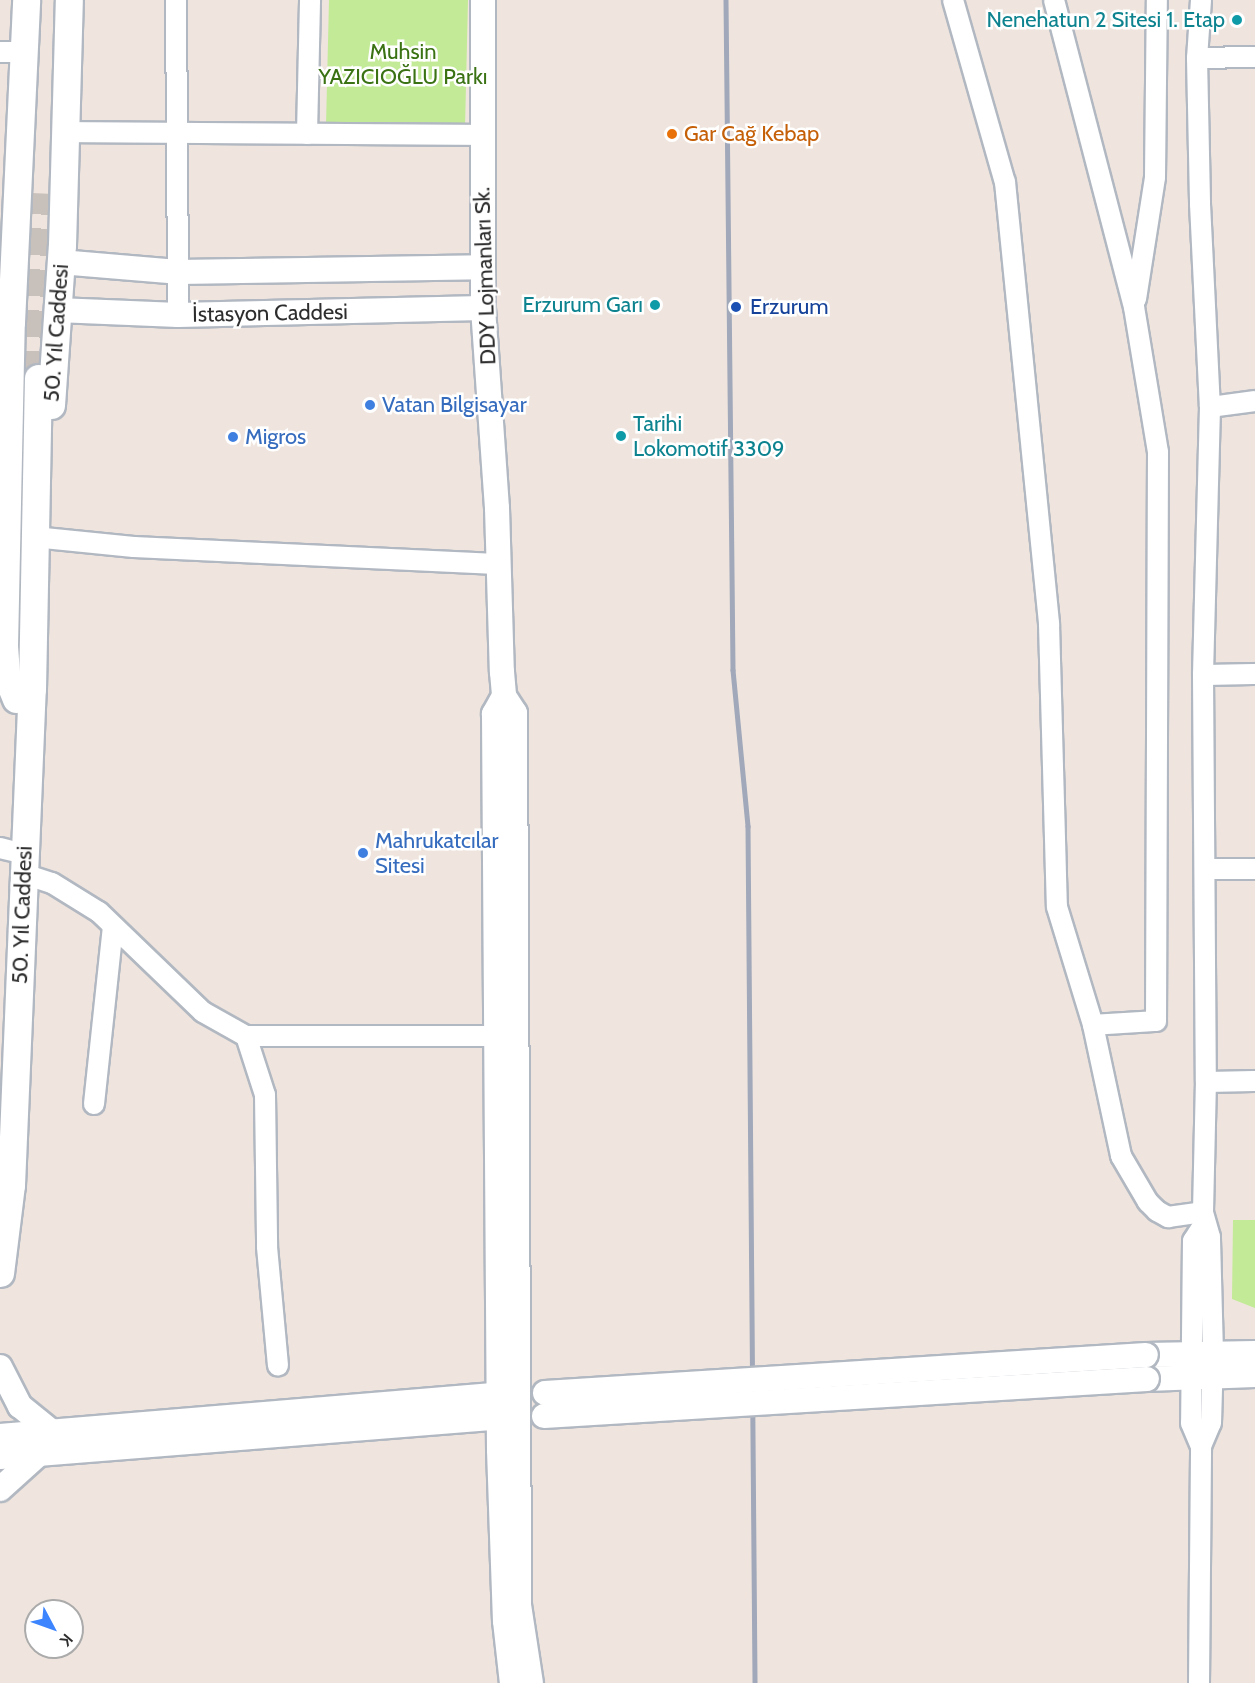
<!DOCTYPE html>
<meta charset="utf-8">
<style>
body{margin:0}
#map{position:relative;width:1255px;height:1683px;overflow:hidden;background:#efe5de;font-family:Cabin,sans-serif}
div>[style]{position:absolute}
.green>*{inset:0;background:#c3ea97}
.secondary-tunnel>*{height:27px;margin-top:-13.5px;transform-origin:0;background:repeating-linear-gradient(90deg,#c8c0bb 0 27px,transparent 0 41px)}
.roads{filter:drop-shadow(2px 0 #b2b8c1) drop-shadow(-2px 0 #b2b8c1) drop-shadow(0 2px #b2b8c1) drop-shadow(0 -2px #b2b8c1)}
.minor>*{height:20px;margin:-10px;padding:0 10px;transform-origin:10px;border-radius:10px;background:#fff}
.tertiary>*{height:24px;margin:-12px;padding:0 12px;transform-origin:12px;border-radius:12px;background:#fff}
.secondary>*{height:27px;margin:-13.5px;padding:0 13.5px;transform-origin:13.5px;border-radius:13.5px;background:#fff}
.rail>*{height:4.5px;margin:-2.25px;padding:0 2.25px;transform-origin:2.25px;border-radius:2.25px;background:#a0a8b9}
.bridges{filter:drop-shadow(2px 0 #b2b8c1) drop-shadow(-2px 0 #b2b8c1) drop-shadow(0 2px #b2b8c1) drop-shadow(0 -2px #b2b8c1)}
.tertiary-bridge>*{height:24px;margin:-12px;padding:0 12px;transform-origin:12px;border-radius:12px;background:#fff}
.dots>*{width:16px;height:16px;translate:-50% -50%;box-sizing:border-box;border:3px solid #fff;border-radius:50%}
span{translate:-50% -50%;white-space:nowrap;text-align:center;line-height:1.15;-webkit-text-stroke:5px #fff;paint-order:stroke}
.culture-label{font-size:22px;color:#0d838f}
.right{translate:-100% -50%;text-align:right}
.left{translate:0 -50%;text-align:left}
.park-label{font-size:22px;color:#3a7214}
.food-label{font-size:22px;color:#c56008}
.street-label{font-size:22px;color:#2d2d2d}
.transit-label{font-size:22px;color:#164399}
.shop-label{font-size:22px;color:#366cbe}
.north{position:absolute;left:24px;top:1599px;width:60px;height:60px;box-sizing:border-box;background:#fff;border:2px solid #ababab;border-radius:50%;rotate:131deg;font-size:16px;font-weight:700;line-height:24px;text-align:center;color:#2d2d2d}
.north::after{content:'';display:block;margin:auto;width:21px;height:27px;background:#3c85ff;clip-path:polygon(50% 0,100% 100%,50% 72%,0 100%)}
</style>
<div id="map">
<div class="green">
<div style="clip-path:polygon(329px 0,468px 0,465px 128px,326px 125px)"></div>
<div style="clip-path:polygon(1233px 1220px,1255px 1220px,1255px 1308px,1232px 1299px)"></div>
</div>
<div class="secondary-tunnel">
<div style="left:38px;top:378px;width:185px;rotate:-87.8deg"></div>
</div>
<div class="roads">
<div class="minor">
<div style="left:176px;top:0;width:315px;rotate:89.6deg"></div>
<div style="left:953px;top:0;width:189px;rotate:74.1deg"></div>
<div style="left:1005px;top:182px;width:444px;rotate:84.3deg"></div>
<div style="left:1049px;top:624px;width:283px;rotate:88.4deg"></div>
<div style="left:1057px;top:907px;width:123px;rotate:73deg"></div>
<div style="left:1093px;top:1025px;width:134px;rotate:77.9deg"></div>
<div style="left:1121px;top:1156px;width:53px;rotate:59.6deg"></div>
<div style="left:1148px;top:1202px;width:13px;rotate:45deg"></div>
<div style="left:1157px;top:1211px;width:13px;rotate:29deg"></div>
<div style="left:1168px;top:1217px;width:35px;rotate:-8deg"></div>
<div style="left:1054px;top:0;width:317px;rotate:75.4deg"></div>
<div style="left:1134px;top:307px;width:147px;rotate:80.6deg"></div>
<div style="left:1158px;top:452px;width:569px;rotate:90.2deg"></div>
<div style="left:1156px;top:1021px;width:63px;rotate:176.4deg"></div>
<div style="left:1201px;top:0;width:58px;rotate:93.9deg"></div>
<div style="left:1197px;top:58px;width:146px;rotate:88.8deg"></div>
<div style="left:1200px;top:204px;width:203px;rotate:87.2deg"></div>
<div style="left:1210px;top:407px;width:268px;rotate:91.5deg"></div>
<div style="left:1203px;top:675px;width:407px;rotate:89.6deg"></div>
<div style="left:1206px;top:1082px;width:49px;rotate:-1.2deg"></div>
<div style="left:0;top:52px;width:23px;rotate:2deg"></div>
<div style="left:1197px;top:58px;width:58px;rotate:-1deg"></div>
<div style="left:65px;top:132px;width:417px;rotate:0.4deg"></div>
<div style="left:307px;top:134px;width:134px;rotate:-88.7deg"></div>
<div style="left:1136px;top:299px;width:123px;rotate:-81.1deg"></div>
<div style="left:1155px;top:177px;width:177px;rotate:-89.4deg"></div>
<div style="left:1210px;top:407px;width:45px;rotate:-7.6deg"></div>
<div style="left:44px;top:538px;width:90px;rotate:5.7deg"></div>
<div style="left:134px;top:547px;width:363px;rotate:2.7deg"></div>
<div style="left:1203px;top:675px;width:52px;rotate:-1.1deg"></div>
<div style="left:0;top:848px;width:12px;rotate:14deg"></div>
<div style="left:1205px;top:869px;width:50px"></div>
<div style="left:24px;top:874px;width:29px;rotate:18deg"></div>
<div style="left:52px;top:883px;width:55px;rotate:31.7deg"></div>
<div style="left:99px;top:912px;width:144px;rotate:43.9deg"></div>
<div style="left:203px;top:1012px;width:49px;rotate:29.2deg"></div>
<div style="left:246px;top:1036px;width:251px"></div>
<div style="left:246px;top:1036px;width:62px;rotate:72.1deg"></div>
<div style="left:265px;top:1095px;width:152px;rotate:89.2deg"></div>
<div style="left:267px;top:1247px;width:119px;rotate:84.7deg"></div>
<div style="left:94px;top:1104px;width:179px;rotate:-83.9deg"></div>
<div style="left:1204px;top:1224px;width:20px;rotate:123deg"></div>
<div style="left:1193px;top:1241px;width:182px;rotate:90.6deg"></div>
<div style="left:1191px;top:1423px;width:25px;rotate:67deg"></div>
<div style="left:1201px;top:1446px;width:25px;rotate:-67deg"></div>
<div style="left:1211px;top:1423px;width:69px;rotate:-88.3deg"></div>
<div style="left:1213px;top:1354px;width:117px;rotate:-91.5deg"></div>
<div style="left:1210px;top:1237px;width:26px;rotate:-106deg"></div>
<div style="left:1203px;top:1212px;width:130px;rotate:-88.7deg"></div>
<div style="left:1199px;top:1683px;width:237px;rotate:-89.5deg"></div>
</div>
<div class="tertiary">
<div style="left:483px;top:0;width:308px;rotate:90deg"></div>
<div style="left:483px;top:308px;width:200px;rotate:86deg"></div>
<div style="left:497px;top:508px;width:164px;rotate:88.3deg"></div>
<div style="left:502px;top:672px;width:24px;rotate:85deg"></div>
<div style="left:504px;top:696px;width:20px;rotate:57deg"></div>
<div style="left:515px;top:713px;width:892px;rotate:89.74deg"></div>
<div style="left:519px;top:1605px;width:79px;rotate:81.3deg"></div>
<div style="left:60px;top:262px;width:118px;rotate:4.8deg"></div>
<div style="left:178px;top:272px;width:304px;rotate:-0.9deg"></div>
<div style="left:57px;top:310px;width:121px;rotate:2.4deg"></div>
<div style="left:178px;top:315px;width:305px;rotate:-1.3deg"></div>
<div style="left:504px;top:696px;width:21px;rotate:119deg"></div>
<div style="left:494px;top:714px;width:736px;rotate:89.61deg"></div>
<div style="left:499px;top:1450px;width:171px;rotate:88deg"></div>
<div style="left:505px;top:1621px;width:62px;rotate:83.6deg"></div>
<div style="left:1146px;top:1355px;width:109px;rotate:-1.1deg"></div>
<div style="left:0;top:1367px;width:44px;rotate:62.9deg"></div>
<div style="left:20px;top:1406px;width:41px;rotate:39.1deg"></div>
<div style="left:1147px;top:1379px;width:108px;rotate:-2.1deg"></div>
<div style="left:0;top:1436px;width:518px;rotate:-4.76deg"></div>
<div style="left:0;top:1457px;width:517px;rotate:-4.55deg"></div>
<div style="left:0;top:1489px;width:54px;rotate:-42deg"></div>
</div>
<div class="secondary">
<div style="left:51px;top:405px;width:160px;rotate:-86.1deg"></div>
<div style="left:62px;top:245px;width:245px;rotate:-88.4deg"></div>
<div style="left:16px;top:699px;width:27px;rotate:-112deg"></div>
<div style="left:6px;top:674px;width:28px;rotate:-94deg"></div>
<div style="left:4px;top:646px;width:324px;rotate:-88.8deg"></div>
<div style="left:11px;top:322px;width:322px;rotate:-87.3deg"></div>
<div style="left:0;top:1273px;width:89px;rotate:-82.9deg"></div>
<div style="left:11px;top:1185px;width:496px;rotate:-87.6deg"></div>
<div style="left:32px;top:689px;width:311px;rotate:-88.9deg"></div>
</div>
</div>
<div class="rail">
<div style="left:726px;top:0;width:670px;rotate:89.4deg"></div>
<div style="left:733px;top:670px;width:157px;rotate:84.5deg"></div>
<div style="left:748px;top:826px;width:857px;rotate:89.53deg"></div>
</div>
<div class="bridges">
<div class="tertiary-bridge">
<div style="left:545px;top:1393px;width:602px;rotate:-3.62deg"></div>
<div style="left:544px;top:1416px;width:604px;rotate:-3.51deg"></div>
</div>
</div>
<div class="dots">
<div style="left:1237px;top:20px;background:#0f9aa8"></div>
<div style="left:672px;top:134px;background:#e8710a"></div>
<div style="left:655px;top:305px;background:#0f9aa8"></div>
<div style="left:736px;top:307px;background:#1a4fb4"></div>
<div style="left:370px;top:405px;background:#3f7fe0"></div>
<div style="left:621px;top:436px;background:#0f9aa8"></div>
<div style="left:233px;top:437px;background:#3f7fe0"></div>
<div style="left:363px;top:853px;background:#3f7fe0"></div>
</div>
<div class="culture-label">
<span class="right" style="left:1225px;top:20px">Nenehatun 2 Sitesi 1. Etap</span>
<span class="right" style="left:643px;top:305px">Erzurum Garı</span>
<span class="left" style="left:633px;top:436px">Tarihi<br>Lokomotif 3309</span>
</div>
<div class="park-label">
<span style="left:403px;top:64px">Muhsin<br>YAZICIOĞLU Parkı</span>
</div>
<div class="food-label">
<span class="left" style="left:684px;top:134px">Gar Cağ Kebap</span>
</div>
<div class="street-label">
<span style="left:485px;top:276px;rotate:-92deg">DDY Lojmanları Sk.</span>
<span style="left:270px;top:313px;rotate:-1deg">İstasyon Caddesi</span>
<span style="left:56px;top:333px;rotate:-86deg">50. Yıl Caddesi</span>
<span style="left:22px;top:915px;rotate:-88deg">50. Yıl Caddesi</span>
</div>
<div class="transit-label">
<span class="left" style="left:750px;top:307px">Erzurum</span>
</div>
<div class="shop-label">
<span class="left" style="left:382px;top:405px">Vatan Bilgisayar</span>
<span class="left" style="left:245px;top:437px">Migros</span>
<span class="left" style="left:375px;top:853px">Mahrukatcılar<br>Sitesi</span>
</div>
<div class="north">K</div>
</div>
